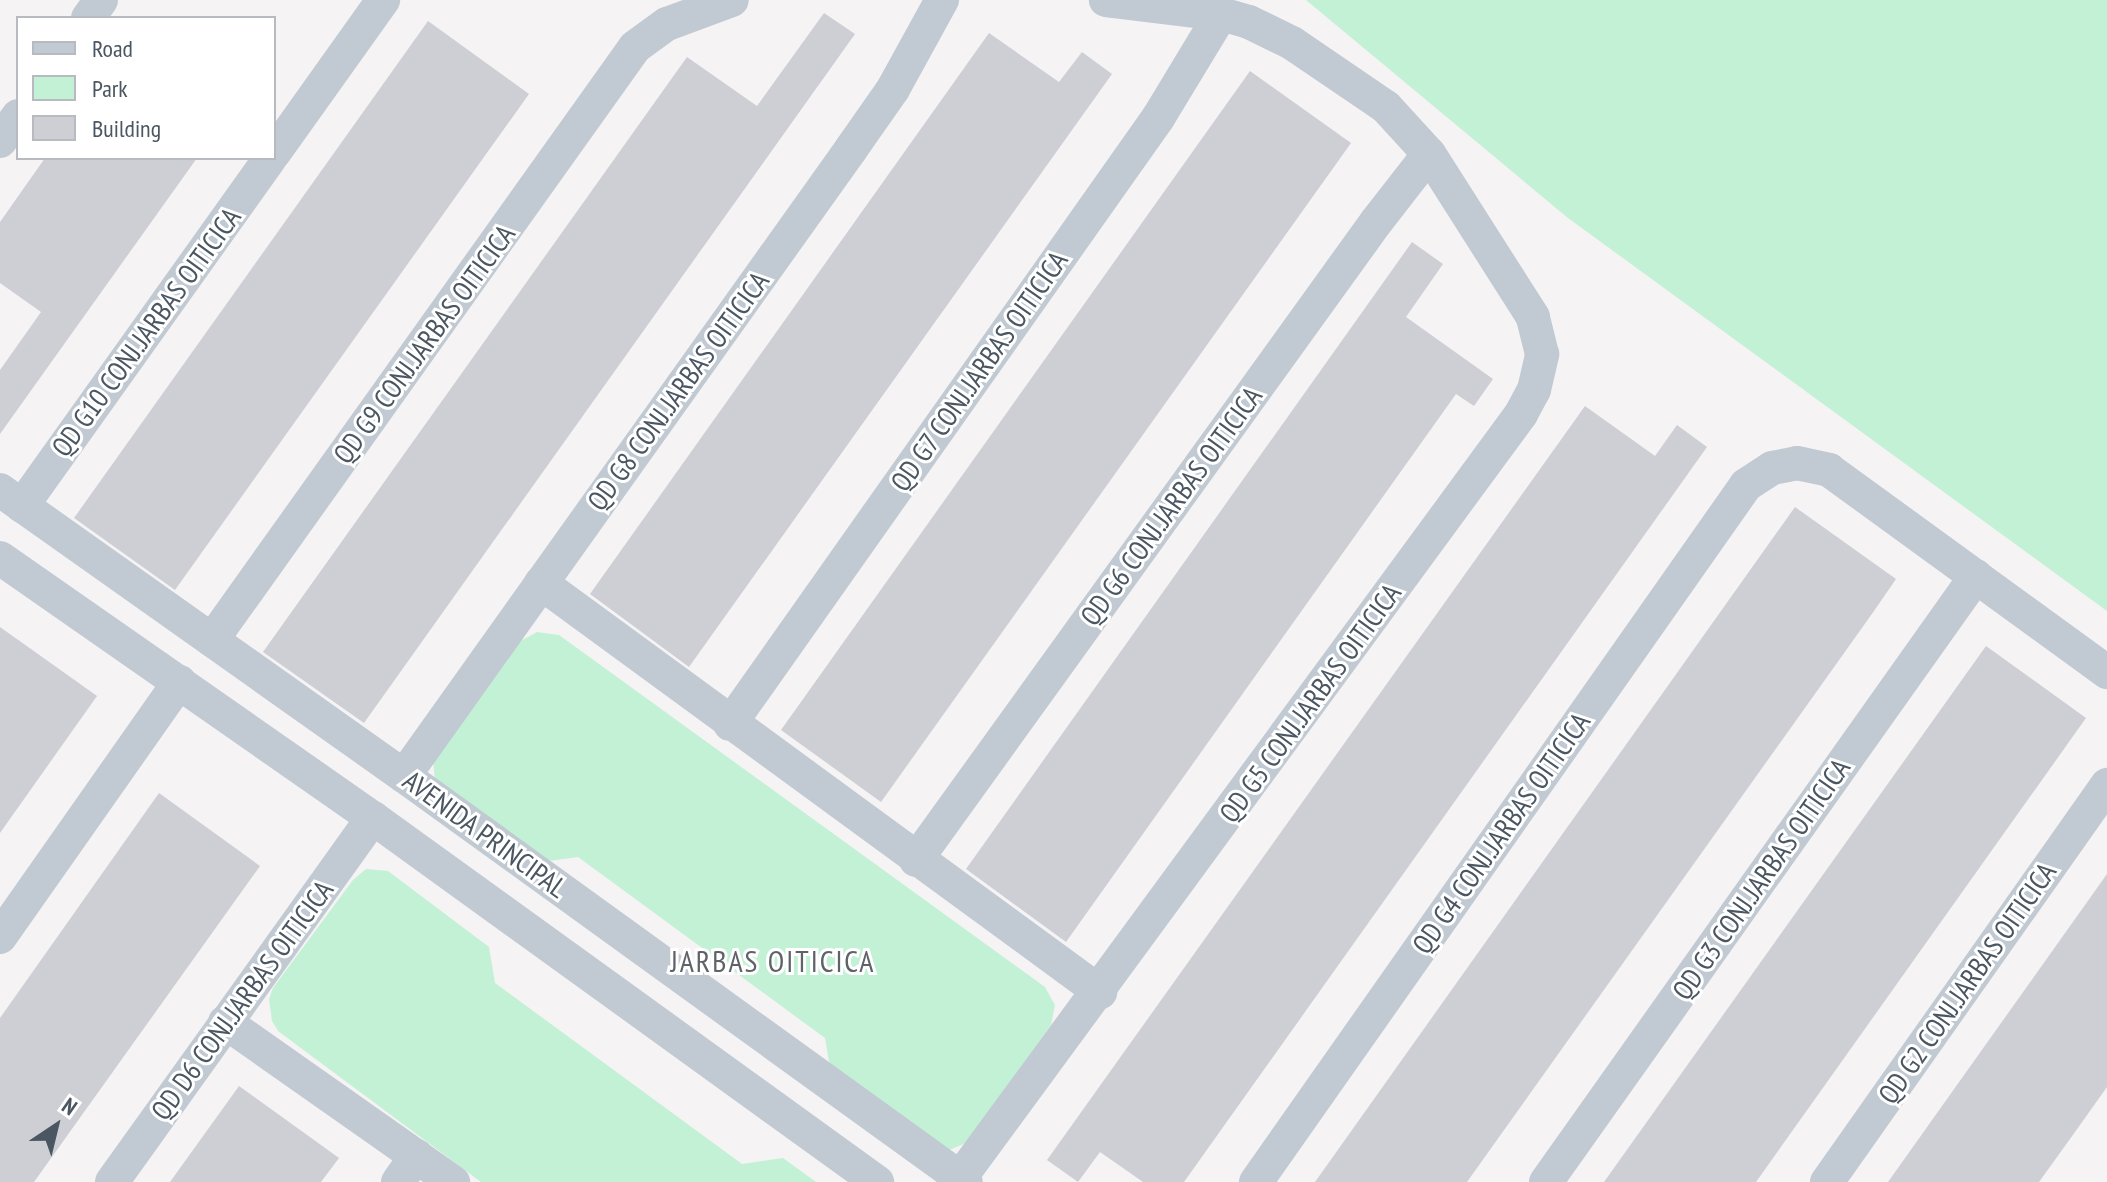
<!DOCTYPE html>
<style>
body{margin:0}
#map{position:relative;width:2107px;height:1182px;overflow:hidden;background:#f5f3f3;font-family:"PT Sans Narrow",sans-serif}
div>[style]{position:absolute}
.green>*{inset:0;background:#c3f1d5}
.building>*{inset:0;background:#cdcfd5}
.minor>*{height:34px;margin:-17px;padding:0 17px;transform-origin:17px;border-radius:17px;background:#c1cad2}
span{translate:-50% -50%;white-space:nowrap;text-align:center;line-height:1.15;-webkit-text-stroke:6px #fff;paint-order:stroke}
.street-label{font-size:28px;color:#4a5661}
.neighbourhood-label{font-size:30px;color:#5f6368;letter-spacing:2px}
.legend{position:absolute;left:16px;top:16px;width:260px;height:144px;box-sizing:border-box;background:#fff;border:2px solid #b7bbc0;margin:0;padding:10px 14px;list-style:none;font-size:24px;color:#4a5661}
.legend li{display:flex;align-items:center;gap:16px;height:40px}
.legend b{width:40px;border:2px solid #b7bbc0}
.north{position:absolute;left:16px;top:1086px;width:80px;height:80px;-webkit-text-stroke:6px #fff;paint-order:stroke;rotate:35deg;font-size:22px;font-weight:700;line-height:32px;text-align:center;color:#4a5661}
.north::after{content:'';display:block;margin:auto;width:28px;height:36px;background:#4a5661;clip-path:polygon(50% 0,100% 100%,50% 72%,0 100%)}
</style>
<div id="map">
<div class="green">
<div style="clip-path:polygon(1306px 0,2107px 0,2107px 611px,1568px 218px)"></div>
<div style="clip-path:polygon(537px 632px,559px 635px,1045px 987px,1055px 1005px,1051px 1025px,966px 1143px,949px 1150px,832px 1079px,825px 1038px,578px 857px,542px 862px,435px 782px,433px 759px,517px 643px)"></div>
<div style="clip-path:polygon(366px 869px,388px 871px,489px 947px,495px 983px,742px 1164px,783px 1158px,816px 1182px,481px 1182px,278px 1031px,272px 1021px,269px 999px,273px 988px,353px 880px)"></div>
</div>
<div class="building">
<div style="clip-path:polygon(824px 13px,855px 34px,364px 723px,263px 652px,687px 57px,757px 106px)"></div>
<div style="clip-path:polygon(428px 21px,529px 94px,175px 590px,74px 518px)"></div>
<div style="clip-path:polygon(989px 33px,1059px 82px,1082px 52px,1112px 74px,689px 667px,590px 594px)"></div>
<div style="clip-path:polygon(1250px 71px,1351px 143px,881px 802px,781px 730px)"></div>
<div style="clip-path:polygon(45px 158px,197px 158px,0 434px,0 370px,41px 312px,0 283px,0 222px)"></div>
<div style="clip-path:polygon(1412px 242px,1443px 264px,1406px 317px,1493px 379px,1474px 406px,1456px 394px,1066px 942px,966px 869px)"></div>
<div style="clip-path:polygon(1585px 406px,1655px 456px,1677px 425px,1707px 447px,1184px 1182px,1143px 1182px,1100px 1152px,1078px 1182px,1047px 1160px)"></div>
<div style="clip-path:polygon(1795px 507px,1896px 579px,1874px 611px,1467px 1182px,1315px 1182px)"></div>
<div style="clip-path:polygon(0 627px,97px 696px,0 833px)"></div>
<div style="clip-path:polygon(1986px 646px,2086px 718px,1756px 1182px,1604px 1182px)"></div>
<div style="clip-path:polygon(159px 793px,260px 866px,34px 1182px,0 1182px,0 1018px)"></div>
<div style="clip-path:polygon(2107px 874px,2107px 1087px,2070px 1139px,2039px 1182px,1888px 1182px)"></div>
<div style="clip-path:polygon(239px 1086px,339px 1158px,321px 1182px,170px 1182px)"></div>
</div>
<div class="minor">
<div style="left:88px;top:18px;width:22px;rotate:-54deg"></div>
<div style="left:0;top:141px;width:31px;rotate:-54deg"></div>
<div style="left:274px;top:153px;width:188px;rotate:-54.5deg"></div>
<div style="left:0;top:490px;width:495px;rotate:35.3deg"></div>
<div style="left:404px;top:776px;width:693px;rotate:35.85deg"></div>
<div style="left:22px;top:506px;width:427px;rotate:-54.5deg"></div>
<div style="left:0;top:558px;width:455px;rotate:34.9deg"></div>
<div style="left:373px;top:818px;width:622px;rotate:35.84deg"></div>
<div style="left:541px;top:583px;width:693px;rotate:36.19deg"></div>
<div style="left:212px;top:640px;width:728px;rotate:-54.5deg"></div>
<div style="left:635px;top:47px;width:39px;rotate:-36deg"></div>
<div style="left:667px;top:24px;width:69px;rotate:-20.3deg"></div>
<div style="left:730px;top:724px;width:742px;rotate:-54.77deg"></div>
<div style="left:1158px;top:118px;width:122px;rotate:-58.8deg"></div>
<div style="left:404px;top:776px;width:770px;rotate:-54.51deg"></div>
<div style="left:851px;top:149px;width:73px;rotate:-55deg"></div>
<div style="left:893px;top:89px;width:102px;rotate:-61.2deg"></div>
<div style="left:916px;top:860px;width:787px;rotate:-54.21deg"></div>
<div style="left:1376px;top:222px;width:86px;rotate:-52.1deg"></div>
<div style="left:0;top:937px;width:312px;rotate:-54.9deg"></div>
<div style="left:225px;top:1022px;width:279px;rotate:35.1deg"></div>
<div style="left:960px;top:1178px;width:948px;rotate:-53.71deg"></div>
<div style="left:1521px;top:414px;width:27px;rotate:-62deg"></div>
<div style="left:1534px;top:390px;width:37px;rotate:-77deg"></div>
<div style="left:1542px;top:354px;width:38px;rotate:-104deg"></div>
<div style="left:1533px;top:317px;width:193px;rotate:-122.5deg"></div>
<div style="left:1429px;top:154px;width:64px;rotate:-132.5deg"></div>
<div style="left:1386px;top:107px;width:114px;rotate:-145.8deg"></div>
<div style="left:1292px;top:43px;width:48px;rotate:-154deg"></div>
<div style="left:1249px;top:22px;width:29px;rotate:-164deg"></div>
<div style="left:1221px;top:14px;width:116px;rotate:-173.1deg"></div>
<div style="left:112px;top:1182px;width:448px;rotate:-54.4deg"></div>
<div style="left:398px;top:1182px;width:32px;rotate:-55deg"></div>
<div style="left:1256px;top:1182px;width:852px;rotate:-54.89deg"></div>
<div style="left:1746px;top:485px;width:31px;rotate:-33deg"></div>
<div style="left:1772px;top:468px;width:25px;rotate:-11deg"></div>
<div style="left:1797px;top:463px;width:33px;rotate:12deg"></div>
<div style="left:1829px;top:470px;width:344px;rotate:36deg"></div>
<div style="left:1546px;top:1182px;width:743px;rotate:-54.64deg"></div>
<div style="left:1827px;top:1182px;width:486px;rotate:-54.8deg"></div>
</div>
<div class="street-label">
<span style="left:146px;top:332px;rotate:-54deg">QD G10 CONJ.JARBAS OITICICA</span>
<span style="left:424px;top:344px;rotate:-54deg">QD G9 CONJ.JARBAS OITICICA</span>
<span style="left:979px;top:371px;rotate:-55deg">QD G7 CONJ.JARBAS OITICICA</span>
<span style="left:678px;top:391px;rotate:-54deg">QD G8 CONJ.JARBAS OITICICA</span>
<span style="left:1171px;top:506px;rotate:-54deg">QD G6 CONJ.JARBAS OITICICA</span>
<span style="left:1310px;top:703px;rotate:-54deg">QD G5 CONJ.JARBAS OITICICA</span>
<span style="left:1501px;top:833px;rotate:-55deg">QD G4 CONJ.JARBAS OITICICA</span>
<span style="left:485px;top:834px;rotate:36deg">AVENIDA PRINCIPAL</span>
<span style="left:1761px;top:879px;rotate:-55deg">QD G3 CONJ.JARBAS OITICICA</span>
<span style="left:1967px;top:983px;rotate:-55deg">QD G2 CONJ.JARBAS OITICICA</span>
<span style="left:242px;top:1000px;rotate:-54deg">QD D6 CONJ.JARBAS OITICICA</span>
</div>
<div class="neighbourhood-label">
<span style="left:773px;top:961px">JARBAS OITICICA</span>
</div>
<ul class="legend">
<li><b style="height:10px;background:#c1cad2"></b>Road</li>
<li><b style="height:22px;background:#c3f1d5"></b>Park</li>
<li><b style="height:22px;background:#cdcfd5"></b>Building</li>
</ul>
<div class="north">N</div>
</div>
